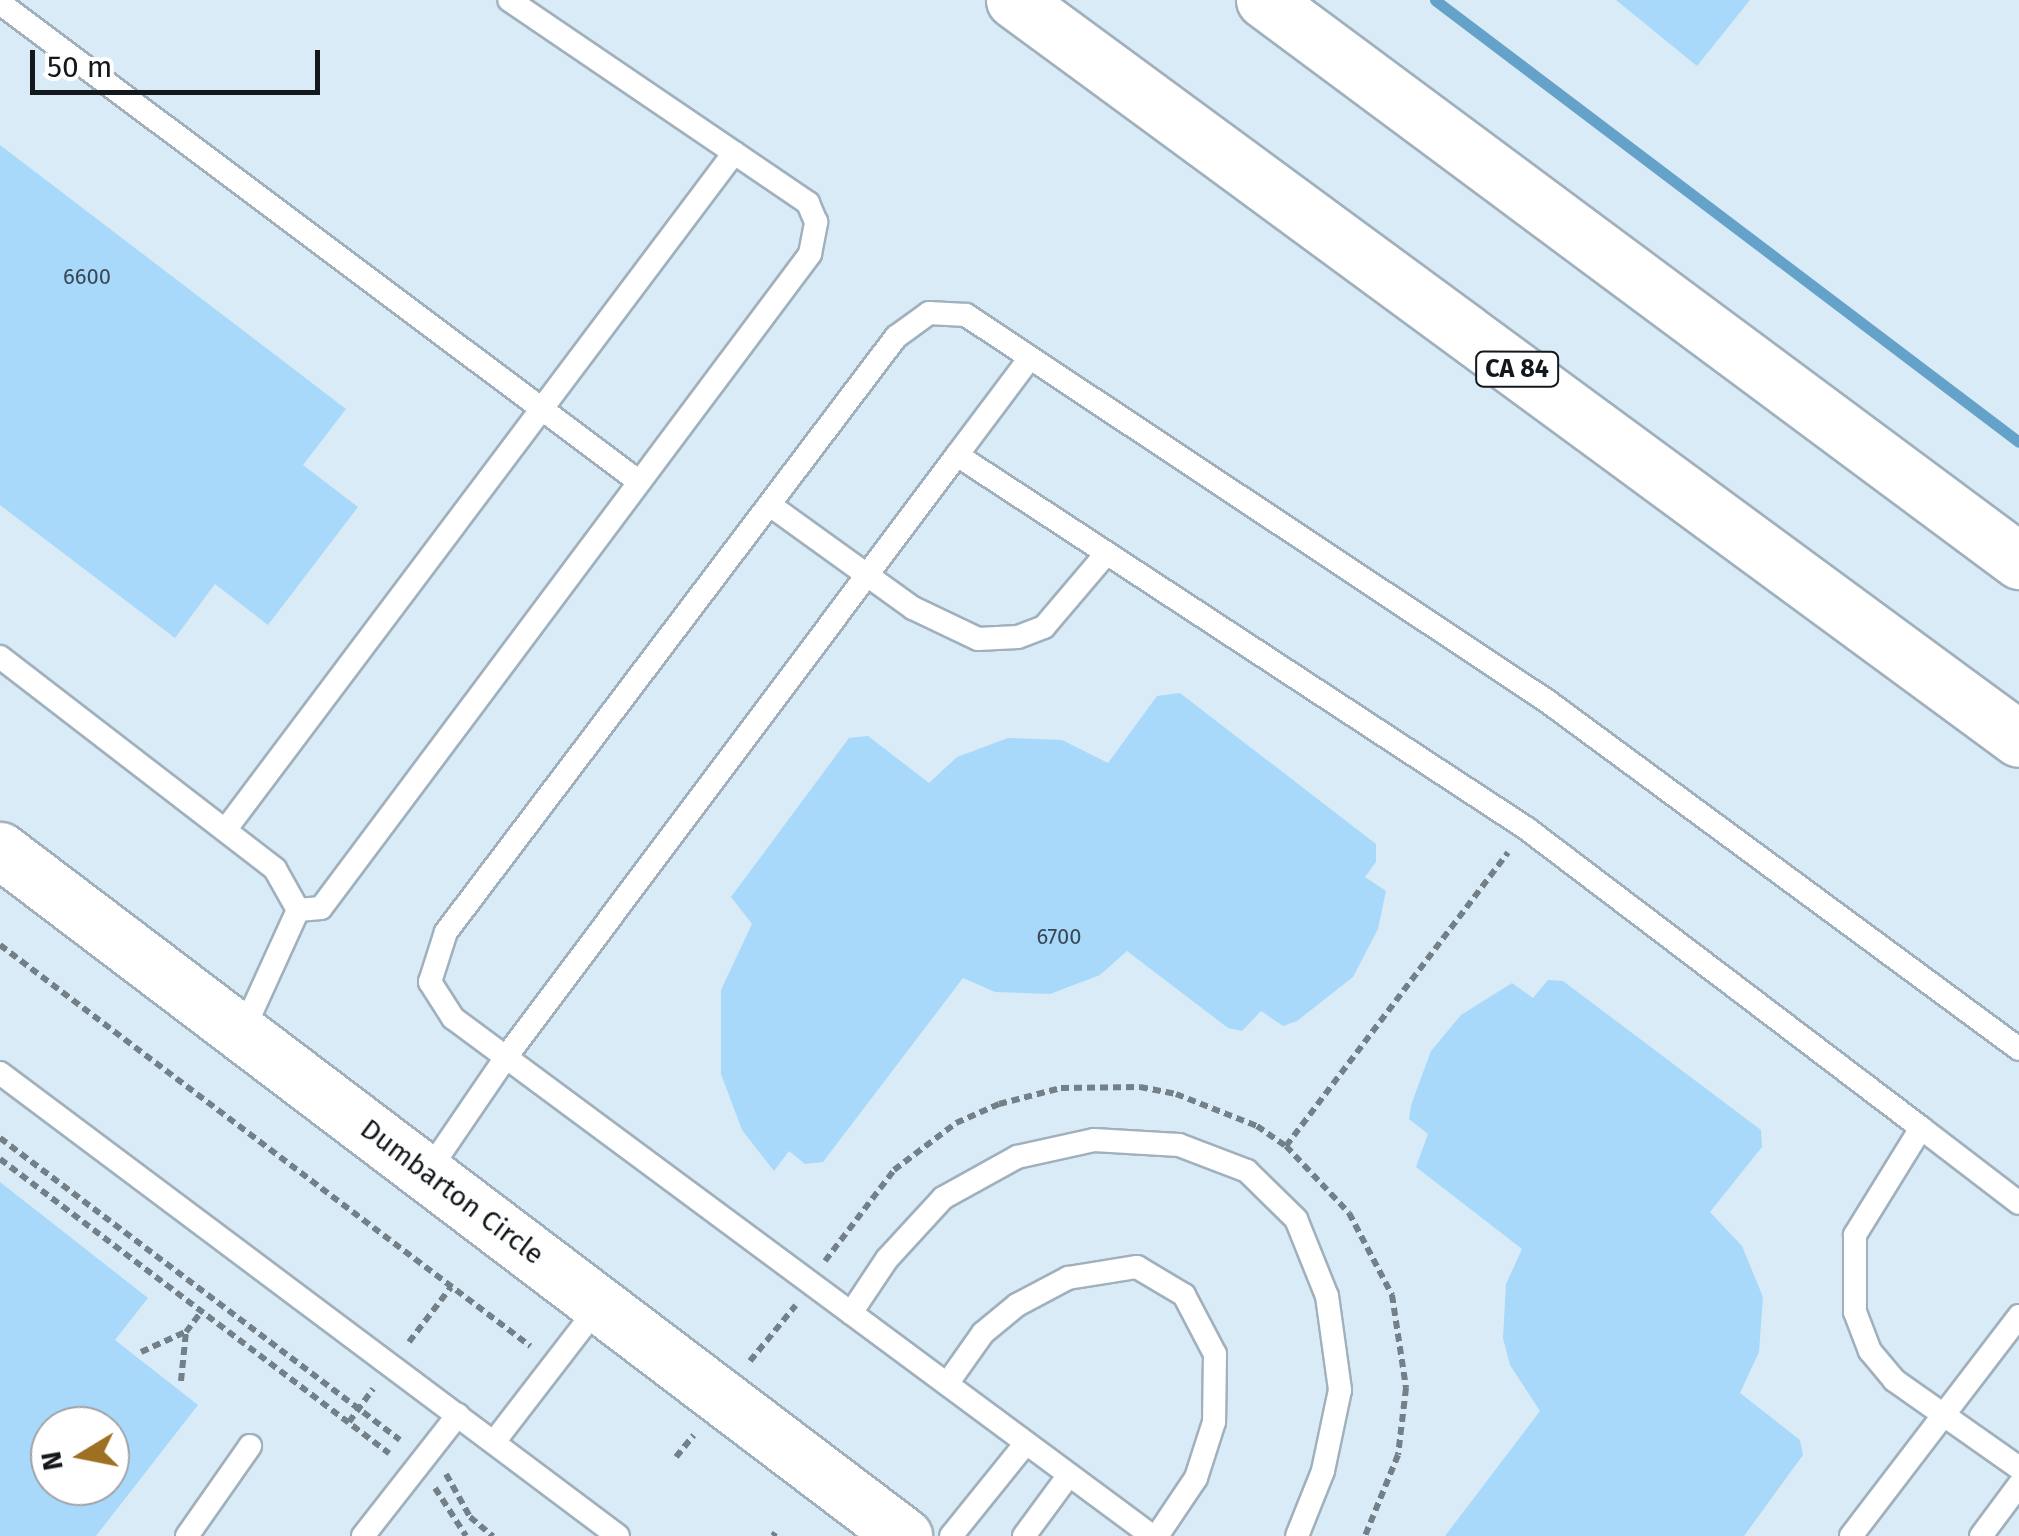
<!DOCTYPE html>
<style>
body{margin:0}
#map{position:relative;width:2019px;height:1536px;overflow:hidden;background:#d9ebf7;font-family:"Fira Sans",sans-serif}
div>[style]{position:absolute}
.stream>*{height:11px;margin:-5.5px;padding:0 5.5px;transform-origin:5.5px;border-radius:5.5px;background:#65a2ca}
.building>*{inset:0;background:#a8d9fb}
.path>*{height:6px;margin-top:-3px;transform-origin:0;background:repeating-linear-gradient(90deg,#748088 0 8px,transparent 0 13px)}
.roads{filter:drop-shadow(2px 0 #a0b1bd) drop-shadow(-2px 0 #a0b1bd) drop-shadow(0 2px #a0b1bd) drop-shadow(0 -2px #a0b1bd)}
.lane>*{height:22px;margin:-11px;padding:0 11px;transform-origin:11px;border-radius:11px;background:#fff}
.secondary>*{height:55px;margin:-27.5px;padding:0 27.5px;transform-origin:27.5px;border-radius:27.5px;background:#fff}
.highway>*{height:55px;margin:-27.5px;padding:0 27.5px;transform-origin:27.5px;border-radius:27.5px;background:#fff}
span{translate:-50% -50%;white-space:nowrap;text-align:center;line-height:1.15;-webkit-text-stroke:8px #fff;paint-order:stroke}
.number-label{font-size:22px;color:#384854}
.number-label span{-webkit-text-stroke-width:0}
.shield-label span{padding:2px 8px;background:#fff;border:2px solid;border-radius:8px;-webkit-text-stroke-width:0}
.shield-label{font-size:25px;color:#12181c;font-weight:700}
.street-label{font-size:28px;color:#12181c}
.north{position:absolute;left:30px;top:1406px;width:100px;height:100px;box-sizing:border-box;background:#fff;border:2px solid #a0a3a4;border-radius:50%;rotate:260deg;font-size:28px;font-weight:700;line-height:40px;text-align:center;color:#12181c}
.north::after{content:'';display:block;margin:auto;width:35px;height:45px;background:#9e7022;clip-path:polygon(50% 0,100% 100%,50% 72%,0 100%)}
.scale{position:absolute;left:30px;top:50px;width:290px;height:45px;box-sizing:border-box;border:5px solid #12181c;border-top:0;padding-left:12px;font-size:30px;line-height:35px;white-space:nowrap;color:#12181c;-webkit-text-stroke:8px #fff;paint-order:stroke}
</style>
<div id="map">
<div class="stream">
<div style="left:1435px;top:0;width:732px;rotate:37.12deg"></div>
</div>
<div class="building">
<div style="clip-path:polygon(1616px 0,1750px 0,1697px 66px)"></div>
<div style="clip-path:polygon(0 145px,346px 409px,303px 465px,358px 507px,268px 625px,215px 584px,175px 638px,0 505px)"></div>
<div style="clip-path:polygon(1180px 693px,1376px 844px,1376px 862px,1365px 877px,1386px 891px,1378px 929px,1353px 977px,1297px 1021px,1283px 1026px,1261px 1011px,1242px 1031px,1228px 1028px,1127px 951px,1100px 975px,1050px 994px,995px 992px,963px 978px,823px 1162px,805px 1164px,789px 1151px,774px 1171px,742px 1130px,721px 1074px,721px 990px,752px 924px,731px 897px,849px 738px,868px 736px,929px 783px,957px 757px,1008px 738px,1062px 740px,1108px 763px,1157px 696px)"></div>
<div style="clip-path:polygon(1548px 980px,1563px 981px,1761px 1130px,1762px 1147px,1710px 1212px,1742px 1246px,1763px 1297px,1759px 1352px,1740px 1393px,1800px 1440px,1803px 1455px,1744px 1536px,1445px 1536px,1540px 1411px,1510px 1365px,1503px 1338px,1506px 1284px,1522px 1249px,1416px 1167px,1428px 1134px,1409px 1119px,1411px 1105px,1431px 1051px,1461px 1015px,1512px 983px,1533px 998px)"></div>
<div style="clip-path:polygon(evenodd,0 1182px,148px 1298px,115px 1340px,198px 1405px,96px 1536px,0 1536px,0 1182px,50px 1426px,110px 1426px,110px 1486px,50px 1486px,50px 1426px)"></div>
</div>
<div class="path">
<div style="left:0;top:945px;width:665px;rotate:37.11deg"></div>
<div style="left:0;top:1138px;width:501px;rotate:37.05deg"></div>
<div style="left:1286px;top:1146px;width:368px;rotate:-52.9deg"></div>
<div style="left:0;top:1159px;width:488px;rotate:37.1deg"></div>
<div style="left:825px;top:1261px;width:114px;rotate:-52.8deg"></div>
<div style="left:894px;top:1170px;width:78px;rotate:-37.2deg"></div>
<div style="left:956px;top:1123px;width:47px;rotate:-23.8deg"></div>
<div style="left:999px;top:1104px;width:64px;rotate:-14.5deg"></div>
<div style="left:1061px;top:1088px;width:79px;rotate:-0.7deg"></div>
<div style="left:1140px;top:1087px;width:37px;rotate:11deg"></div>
<div style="left:1176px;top:1094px;width:87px;rotate:21.6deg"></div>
<div style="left:1257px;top:1126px;width:35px;rotate:35deg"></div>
<div style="left:1286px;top:1146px;width:92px;rotate:46.8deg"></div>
<div style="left:1349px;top:1213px;width:93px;rotate:62.3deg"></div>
<div style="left:1392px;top:1295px;width:94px;rotate:81.4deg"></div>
<div style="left:1406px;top:1388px;width:67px;rotate:96.8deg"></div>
<div style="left:1398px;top:1455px;width:87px;rotate:112.2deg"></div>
<div style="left:409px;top:1342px;width:69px;rotate:-52.6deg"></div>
<div style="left:141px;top:1352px;width:48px;rotate:-24.4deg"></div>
<div style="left:750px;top:1361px;width:72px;rotate:-50.6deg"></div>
<div style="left:181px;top:1381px;width:49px;rotate:-84.2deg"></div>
<div style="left:186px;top:1332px;width:25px;rotate:-53deg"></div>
<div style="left:349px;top:1422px;width:41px;rotate:-54deg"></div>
<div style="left:676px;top:1457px;width:28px;rotate:-51deg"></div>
<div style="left:446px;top:1474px;width:49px;rotate:60.8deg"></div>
<div style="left:470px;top:1517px;width:30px;rotate:40deg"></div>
<div style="left:435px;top:1488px;width:57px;rotate:57.1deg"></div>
<div style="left:773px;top:1536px;width:4px;rotate:-56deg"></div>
</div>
<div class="roads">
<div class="lane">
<div style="left:0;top:3px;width:797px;rotate:36.84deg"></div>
<div style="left:957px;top:455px;width:120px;rotate:-53.1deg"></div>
<div style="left:770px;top:505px;width:176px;rotate:35.8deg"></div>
<div style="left:913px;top:608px;width:72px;rotate:25.5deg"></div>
<div style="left:978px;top:639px;width:40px;rotate:-2.9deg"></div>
<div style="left:1018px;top:637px;width:28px;rotate:-21deg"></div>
<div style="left:1044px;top:627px;width:94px;rotate:-49.7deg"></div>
<div style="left:0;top:657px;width:347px;rotate:37.6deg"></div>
<div style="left:275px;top:869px;width:47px;rotate:60.7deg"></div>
<div style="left:298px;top:910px;width:135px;rotate:114.5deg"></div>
<div style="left:226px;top:829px;width:846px;rotate:-53.08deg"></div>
<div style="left:298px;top:910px;width:23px;rotate:-5deg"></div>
<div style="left:321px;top:908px;width:817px;rotate:-53.21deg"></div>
<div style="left:810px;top:254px;width:33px;rotate:-79deg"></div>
<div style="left:816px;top:222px;width:21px;rotate:-113deg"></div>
<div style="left:808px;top:203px;width:361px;rotate:-145.8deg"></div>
<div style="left:0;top:1073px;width:772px;rotate:36.84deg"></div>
<div style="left:1921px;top:1128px;width:123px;rotate:37.4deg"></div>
<div style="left:427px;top:1173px;width:140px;rotate:-55.7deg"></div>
<div style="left:506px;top:1057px;width:752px;rotate:-53.16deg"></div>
<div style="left:957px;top:455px;width:680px;rotate:33.25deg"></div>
<div style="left:1526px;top:828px;width:496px;rotate:37.2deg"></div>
<div style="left:1921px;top:1128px;width:126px;rotate:121.7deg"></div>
<div style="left:1855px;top:1235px;width:77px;rotate:90deg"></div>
<div style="left:1855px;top:1312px;width:42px;rotate:69deg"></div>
<div style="left:1870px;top:1351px;width:38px;rotate:50deg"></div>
<div style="left:1894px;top:1380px;width:153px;rotate:35.1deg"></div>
<div style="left:851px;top:1313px;width:65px;rotate:-56.3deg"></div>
<div style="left:887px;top:1259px;width:83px;rotate:-47.4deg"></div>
<div style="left:943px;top:1198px;width:85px;rotate:-29deg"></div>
<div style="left:1017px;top:1157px;width:79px;rotate:-12.4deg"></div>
<div style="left:1094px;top:1140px;width:85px;rotate:3.4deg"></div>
<div style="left:1179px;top:1145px;width:73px;rotate:20.9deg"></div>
<div style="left:1247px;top:1171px;width:69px;rotate:44.4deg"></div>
<div style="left:1296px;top:1219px;width:83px;rotate:68.1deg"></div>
<div style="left:1327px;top:1296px;width:95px;rotate:82.1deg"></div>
<div style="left:1340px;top:1390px;width:83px;rotate:101.9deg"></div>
<div style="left:1323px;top:1471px;width:70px;rotate:111.8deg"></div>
<div style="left:947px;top:1384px;width:62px;rotate:-54.8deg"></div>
<div style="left:983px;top:1333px;width:44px;rotate:-39.5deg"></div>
<div style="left:1017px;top:1305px;width:58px;rotate:-27.9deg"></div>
<div style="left:1068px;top:1278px;width:70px;rotate:-9.1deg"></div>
<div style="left:1137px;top:1267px;width:55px;rotate:30.8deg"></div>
<div style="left:1184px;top:1295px;width:67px;rotate:62.3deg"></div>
<div style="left:1215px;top:1354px;width:68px;rotate:90.8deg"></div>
<div style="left:1214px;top:1422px;width:59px;rotate:107.8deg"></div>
<div style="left:1196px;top:1478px;width:70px;rotate:123.9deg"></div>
<div style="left:494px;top:1442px;width:175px;rotate:-52.4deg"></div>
<div style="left:187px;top:1536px;width:110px;rotate:-55deg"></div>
<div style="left:363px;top:1536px;width:154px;rotate:-51.9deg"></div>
<div style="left:951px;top:1536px;width:119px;rotate:-51.1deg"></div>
<div style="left:1024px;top:1536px;width:76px;rotate:-53.6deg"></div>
<div style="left:1152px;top:1536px;width:870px;rotate:-143.46deg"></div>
<div style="left:453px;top:1018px;width:43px;rotate:-122.6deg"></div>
<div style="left:430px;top:982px;width:52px;rotate:-72.3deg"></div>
<div style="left:446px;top:932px;width:746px;rotate:-52.9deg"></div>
<div style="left:896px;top:337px;width:41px;rotate:-36deg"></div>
<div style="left:929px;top:313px;width:37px;rotate:3deg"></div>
<div style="left:966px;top:315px;width:698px;rotate:33.6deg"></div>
<div style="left:1547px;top:701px;width:586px;rotate:36.4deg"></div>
<div style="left:1851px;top:1536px;width:277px;rotate:-52.6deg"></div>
<div style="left:1981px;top:1536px;width:64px;rotate:-53.3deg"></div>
</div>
<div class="secondary">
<div style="left:0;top:850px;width:1135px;rotate:37.19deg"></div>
</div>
<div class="highway">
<div style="left:1014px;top:0;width:1247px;rotate:36.33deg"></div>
<div style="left:1264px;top:0;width:941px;rotate:36.61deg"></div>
</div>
</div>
<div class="number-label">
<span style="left:87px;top:277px">6600</span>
<span style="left:1059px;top:937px">6700</span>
</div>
<div class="shield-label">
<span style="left:1517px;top:369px">CA 84</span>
</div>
<div class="street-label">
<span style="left:452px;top:1192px;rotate:37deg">Dumbarton Circle</span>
</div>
<div class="north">N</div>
<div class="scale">50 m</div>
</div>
